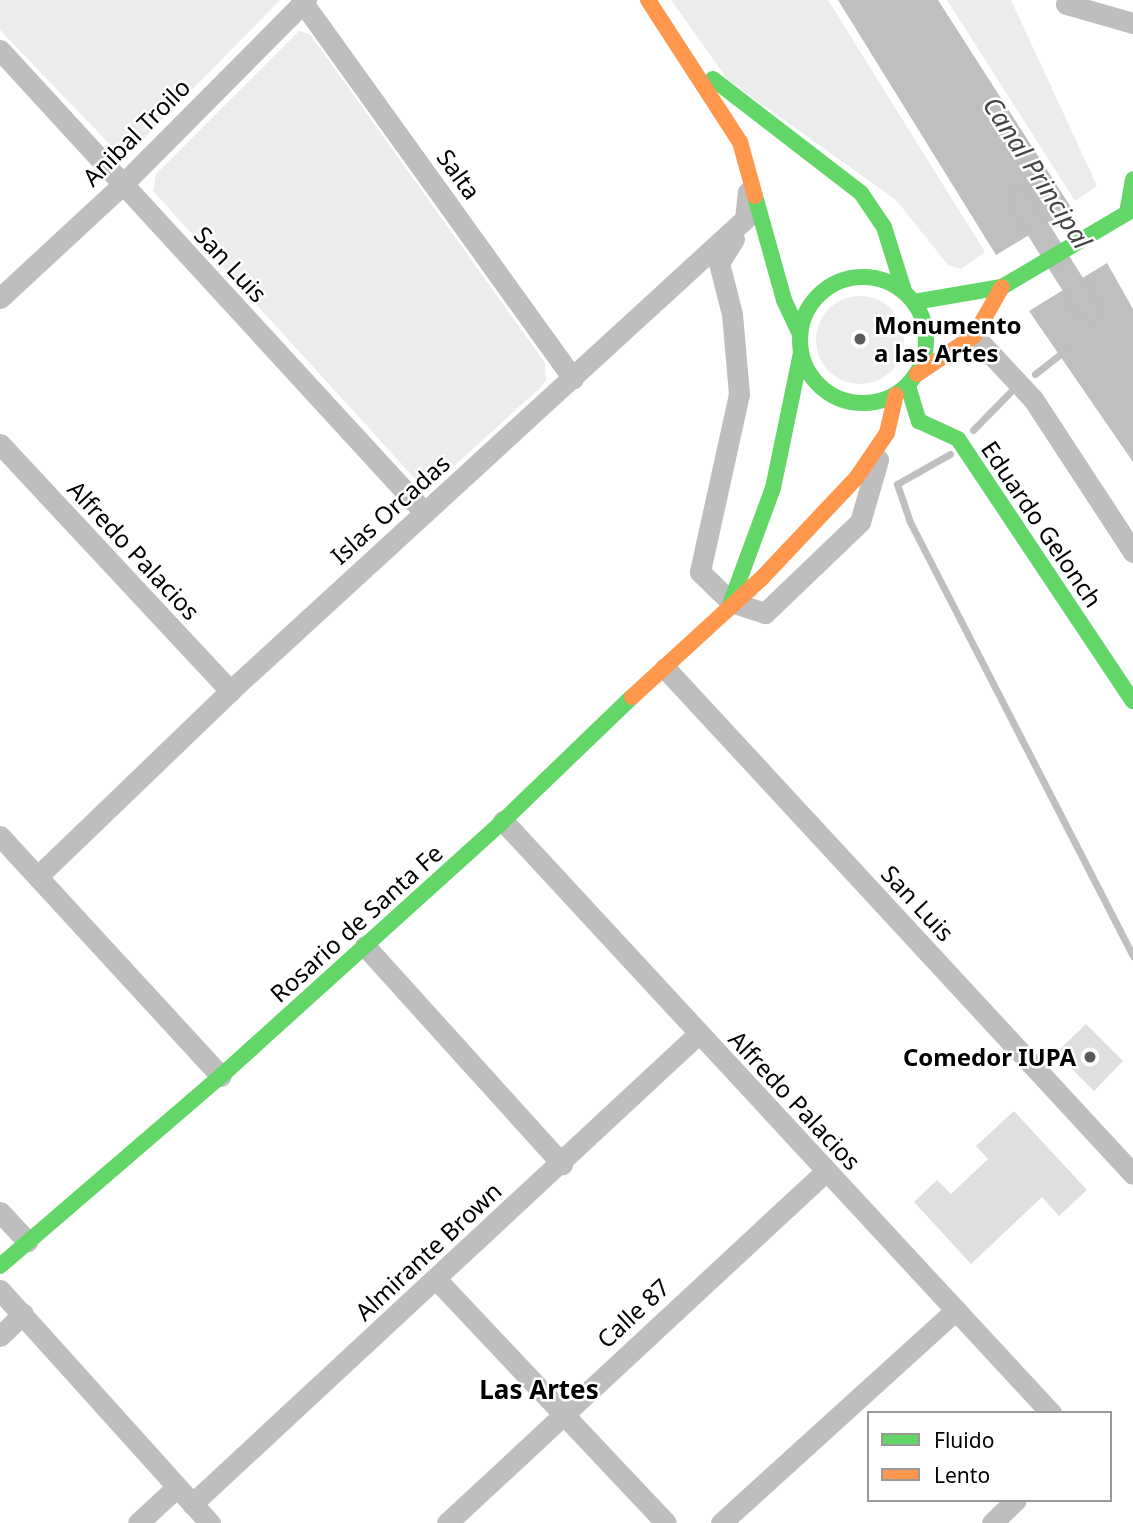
<!DOCTYPE html>
<style>
body{margin:0}
#map{position:relative;width:1133px;height:1523px;overflow:hidden;background:#fff;font-family:"Noto Sans",sans-serif}
div>[style]{position:absolute}
.green>*{inset:0;background:#ececec}
.round{border-radius:50%}
.water>*{inset:0;background:#bfbfbf}
.stream>*{height:7px;margin:-3.5px;padding:0 3.5px;transform-origin:3.5px;border-radius:3.5px;background:#bfbfbf}
.canal>*{height:24px;margin:-12px;padding:0 12px;transform-origin:12px;border-radius:12px;background:#bfbfbf}
.building>*{inset:0;background:#dfdfdf}
.street>*{height:21px;margin:-10.5px;padding:0 10.5px;transform-origin:10.5px;border-radius:10.5px;background:#bebebe}
.fast>*{height:16px;margin:-8px;padding:0 8px;transform-origin:8px;border-radius:8px;background:#63d668}
.fast>.ring{margin:-8px;padding:0;box-sizing:content-box;background:none;border:16px solid #63d668;border-radius:50%}
.slow>*{height:16px;margin:-8px;padding:0 8px;transform-origin:8px;border-radius:8px;background:#ff974d}
.dots>*{width:19px;height:19px;translate:-50% -50%;box-sizing:border-box;border:4px solid #fff;border-radius:50%}
span{translate:-50% -50%;white-space:nowrap;text-align:center;line-height:1.15;-webkit-text-stroke:5px #fff;paint-order:stroke}
.street-label{font-size:24px;color:#000}
.poi-label{font-size:24px;color:#000;font-weight:700}
.left{translate:0 -50%;text-align:left}
.right{translate:-100% -50%;text-align:right}
.water-label{font-size:26px;color:#444;font-style:italic}
.neighbourhood-label{font-size:26px;color:#000;font-weight:700}
.legend{position:absolute;left:867px;top:1411px;width:245px;height:91px;box-sizing:border-box;background:#fff;border:2px solid #999;margin:0;padding:9px 12px;list-style:none;font-size:21px;color:#000}
.legend li{display:flex;align-items:center;gap:14px;height:35px}
.legend b{width:35px;border:2px solid #999}
</style>
<div id="map">
<div class="green">
<div style="clip-path:polygon(0 0,280px 0,133px 150px,121px 156px,0 30px)"></div>
<div style="clip-path:polygon(671px 0,828px 0,985px 252px,961px 269px,948px 265px,896px 200px,728px 80px)"></div>
<div style="clip-path:polygon(947px 0,1011px 0,1097px 186px,1075px 201px)"></div>
<div style="clip-path:polygon(299px 31px,310px 34px,545px 363px,546px 380px,541px 387px,432px 486px,418px 482px,153px 191px,156px 174px)"></div>
<div class="round" style="left:816px;top:296px;width:88px;height:88px"></div>
</div>
<div class="water">
<div style="clip-path:polygon(838px 0,938px 0,1072px 209px,996px 255px)"></div>
<div style="clip-path:polygon(1107px 263px,1133px 309px,1133px 462px,1029px 311px)"></div>
</div>
<div class="stream">
<div style="left:1035px;top:374px;width:42px;rotate:-38.2deg"></div>
<div style="left:973px;top:430px;width:62px;rotate:-45.7deg"></div>
<div style="left:950px;top:454px;width:61px;rotate:150.5deg"></div>
<div style="left:897px;top:484px;width:40px;rotate:71.1deg"></div>
<div style="left:910px;top:522px;width:488px;rotate:62.8deg"></div>
</div>
<div class="canal">
<div style="left:1021px;top:202px;width:131px;rotate:57.8deg"></div>
</div>
<div class="building">
<div style="clip-path:polygon(1086px 1024px,1123px 1061px,1094px 1091px,1056px 1053px)"></div>
<div style="clip-path:polygon(1014px 1111px,1087px 1190px,1059px 1216px,1042px 1197px,971px 1264px,914px 1202px,937px 1180px,951px 1194px,988px 1159px,976px 1146px)"></div>
</div>
<div class="street">
<div style="left:301px;top:0;width:466px;rotate:54.3deg"></div>
<div style="left:1066px;top:4px;width:70px;rotate:15.8deg"></div>
<div style="left:0;top:50px;width:628px;rotate:47.45deg"></div>
<div style="left:734px;top:239px;width:28px;rotate:122deg"></div>
<div style="left:719px;top:263px;width:53px;rotate:75.7deg"></div>
<div style="left:732px;top:314px;width:80px;rotate:85deg"></div>
<div style="left:739px;top:394px;width:182px;rotate:102.4deg"></div>
<div style="left:700px;top:572px;width:43px;rotate:44.1deg"></div>
<div style="left:731px;top:602px;width:36px;rotate:18deg"></div>
<div style="left:765px;top:613px;width:132px;rotate:-43.8deg"></div>
<div style="left:860px;top:522px;width:65px;rotate:-73.8deg"></div>
<div style="left:0;top:298px;width:168px;rotate:-42.8deg"></div>
<div style="left:123px;top:184px;width:260px;rotate:-45.2deg"></div>
<div style="left:974px;top:336px;width:86px;rotate:46.9deg"></div>
<div style="left:1033px;top:399px;width:183px;rotate:56.8deg"></div>
<div style="left:0;top:444px;width:338px;rotate:47deg"></div>
<div style="left:665px;top:668px;width:689px;rotate:47.23deg"></div>
<div style="left:503px;top:821px;width:807px;rotate:47.21deg"></div>
<div style="left:0;top:836px;width:326px;rotate:47.4deg"></div>
<div style="left:38px;top:876px;width:267px;rotate:-43.9deg"></div>
<div style="left:230px;top:691px;width:699px;rotate:-42.51deg"></div>
<div style="left:745px;top:219px;width:27px;rotate:-84deg"></div>
<div style="left:365px;top:946px;width:294px;rotate:47.9deg"></div>
<div style="left:0;top:1212px;width:40px;rotate:47deg"></div>
<div style="left:436px;top:1279px;width:335px;rotate:46.7deg"></div>
<div style="left:0;top:1290px;width:314px;rotate:48deg"></div>
<div style="left:0;top:1336px;width:32px;rotate:-44deg"></div>
<div style="left:192px;top:1504px;width:689px;rotate:-42.88deg"></div>
<div style="left:138px;top:1523px;width:53px;rotate:-42.7deg"></div>
<div style="left:447px;top:1523px;width:517px;rotate:-42.88deg"></div>
<div style="left:721px;top:1523px;width:317px;rotate:-42.2deg"></div>
<div style="left:992px;top:1523px;width:33px;rotate:-44deg"></div>
</div>
<div class="fast">
<div style="left:713px;top:79px;width:187px;rotate:37.6deg"></div>
<div style="left:861px;top:193px;width:41px;rotate:55.9deg"></div>
<div style="left:884px;top:227px;width:67px;rotate:72.6deg"></div>
<div style="left:755px;top:196px;width:108px;rotate:74.4deg"></div>
<div style="left:784px;top:300px;width:38px;rotate:65deg"></div>
<div class="ring" style="left:800px;top:277px;width:110px;height:110px"></div>
<div style="left:914px;top:302px;width:89px;rotate:-9.7deg"></div>
<div style="left:1002px;top:287px;width:145px;rotate:-30.6deg"></div>
<div style="left:1127px;top:213px;width:34px;rotate:-80deg"></div>
<div style="left:908px;top:386px;width:37px;rotate:73deg"></div>
<div style="left:919px;top:421px;width:43px;rotate:24.8deg"></div>
<div style="left:958px;top:439px;width:315px;rotate:56.3deg"></div>
<div style="left:731px;top:602px;width:121px;rotate:-69.8deg"></div>
<div style="left:773px;top:488px;width:138px;rotate:-78.3deg"></div>
<div style="left:0;top:1266px;width:291px;rotate:-40.7deg"></div>
<div style="left:221px;top:1076px;width:380px;rotate:-42.1deg"></div>
<div style="left:503px;top:821px;width:179px;rotate:-43.9deg"></div>
</div>
<div class="slow">
<div style="left:648px;top:0;width:169px;rotate:57.1deg"></div>
<div style="left:740px;top:142px;width:56px;rotate:74.5deg"></div>
<div style="left:917px;top:374px;width:69px;rotate:-33.7deg"></div>
<div style="left:974px;top:336px;width:56px;rotate:-60.3deg"></div>
<div style="left:632px;top:697px;width:175px;rotate:-42.5deg"></div>
<div style="left:761px;top:579px;width:140px;rotate:-46.7deg"></div>
<div style="left:857px;top:477px;width:53px;rotate:-55.7deg"></div>
<div style="left:887px;top:433px;width:39px;rotate:-77deg"></div>
</div>
<div class="dots">
<div style="left:860px;top:339px;background:#595959"></div>
<div style="left:1090px;top:1057px;background:#595959"></div>
</div>
<div class="street-label">
<span style="left:136px;top:132px;rotate:-45deg">Anibal Troilo</span>
<span style="left:459px;top:174px;rotate:54deg">Salta</span>
<span style="left:231px;top:264px;rotate:47deg">San Luis</span>
<span style="left:390px;top:509px;rotate:-42deg">Islas Orcadas</span>
<span style="left:1042px;top:524px;rotate:56deg">Eduardo Gelonch</span>
<span style="left:134px;top:550px;rotate:47deg">Alfredo Palacios</span>
<span style="left:918px;top:903px;rotate:47deg">San Luis</span>
<span style="left:356px;top:923px;rotate:-42deg">Rosario de Santa Fe</span>
<span style="left:795px;top:1100px;rotate:47deg">Alfredo Palacios</span>
<span style="left:428px;top:1251px;rotate:-43deg">Almirante Brown</span>
<span style="left:633px;top:1313px;rotate:-43deg">Calle 87</span>
</div>
<div class="poi-label">
<span class="left" style="left:874px;top:339px">Monumento<br>a las Artes</span>
<span class="right" style="left:1076px;top:1057px">Comedor IUPA</span>
</div>
<div class="water-label">
<span style="left:1037px;top:173px;rotate:57deg">Canal Principal</span>
</div>
<div class="neighbourhood-label">
<span style="left:539px;top:1390px">Las Artes</span>
</div>
<ul class="legend">
<li><b style="height:9px;background:#63d668"></b>Fluido</li>
<li><b style="height:9px;background:#ff974d"></b>Lento</li>
</ul>
</div>
